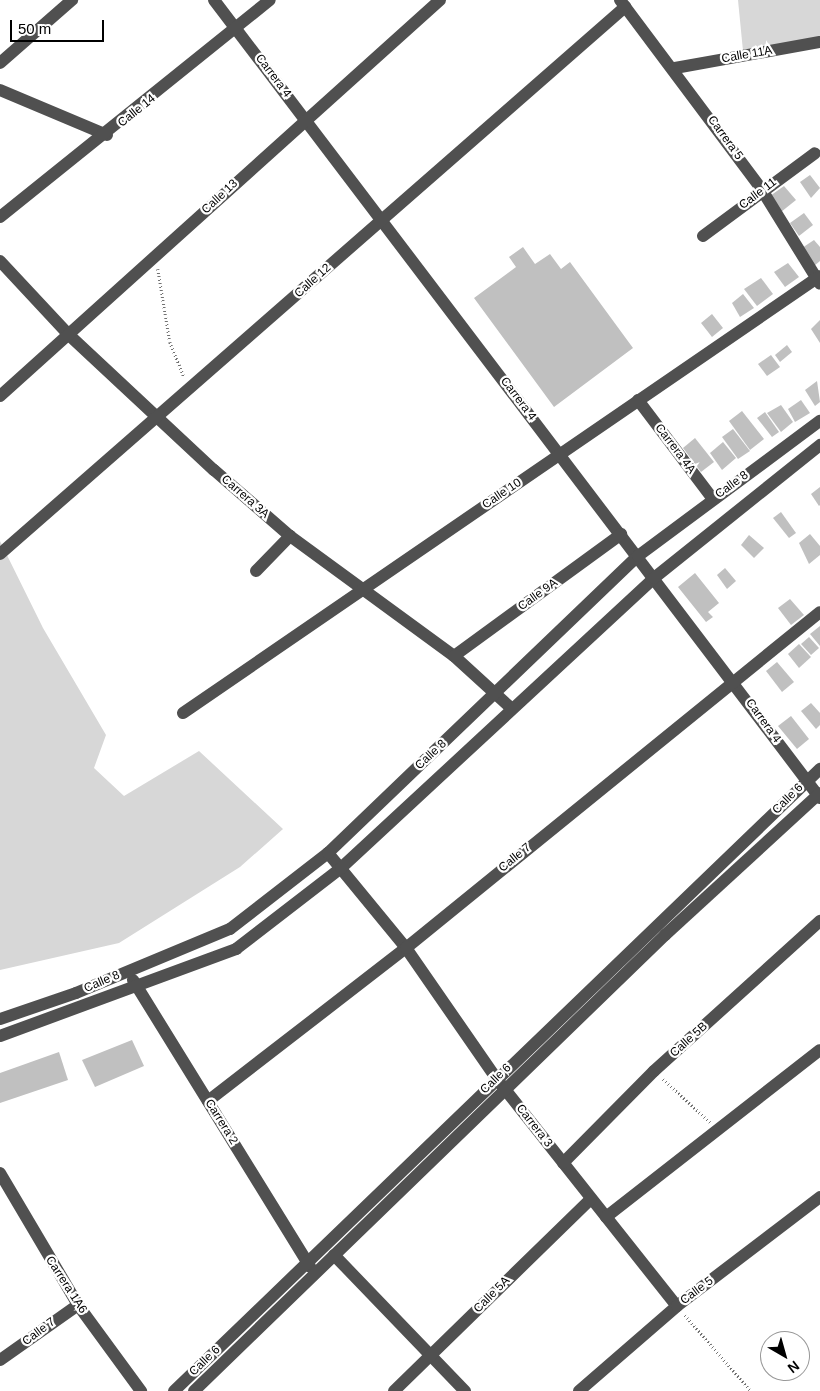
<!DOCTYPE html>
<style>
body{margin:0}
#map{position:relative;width:820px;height:1391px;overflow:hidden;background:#fff;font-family:Arial,sans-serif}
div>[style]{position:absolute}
.green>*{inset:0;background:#d7d7d7}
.building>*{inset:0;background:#c0c0c0}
.path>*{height:2.5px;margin-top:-1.25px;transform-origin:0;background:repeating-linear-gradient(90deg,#727272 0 1px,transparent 0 3.5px)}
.minor>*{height:12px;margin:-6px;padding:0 6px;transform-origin:6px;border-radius:6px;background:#505050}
span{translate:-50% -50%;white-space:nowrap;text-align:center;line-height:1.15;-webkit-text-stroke:4.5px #fff;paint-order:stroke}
.street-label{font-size:12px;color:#000}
.north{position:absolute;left:760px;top:1331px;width:50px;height:50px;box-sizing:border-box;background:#fff;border:1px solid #999;border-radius:50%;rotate:142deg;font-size:14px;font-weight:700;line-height:20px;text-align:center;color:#000}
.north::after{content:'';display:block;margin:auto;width:18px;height:22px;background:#000;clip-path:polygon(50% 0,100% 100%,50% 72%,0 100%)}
.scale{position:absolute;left:10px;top:20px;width:94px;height:22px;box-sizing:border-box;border:2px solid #000;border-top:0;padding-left:6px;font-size:15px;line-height:18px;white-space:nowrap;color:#000;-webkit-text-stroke:4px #fff;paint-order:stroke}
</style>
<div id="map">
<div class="green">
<div style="clip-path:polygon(738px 0,820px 0,820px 41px,743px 51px)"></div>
<div style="clip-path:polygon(0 541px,43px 628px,106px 735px,94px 768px,124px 796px,199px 751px,283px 829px,240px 867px,119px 943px,0 970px)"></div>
</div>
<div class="building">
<div style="clip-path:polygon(810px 175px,820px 188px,811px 198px,800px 182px)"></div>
<div style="clip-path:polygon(784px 186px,796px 200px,781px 212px,770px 196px)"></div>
<div style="clip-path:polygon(804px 213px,813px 225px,799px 236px,790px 223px)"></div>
<div style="clip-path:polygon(814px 240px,820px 247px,820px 261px,814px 266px,802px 248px)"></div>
<div style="clip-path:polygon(523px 247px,535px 264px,550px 254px,561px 269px,570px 262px,633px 348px,554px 407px,474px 298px,516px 267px,509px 257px)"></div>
<div style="clip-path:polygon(788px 263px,799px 277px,785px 287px,774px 272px)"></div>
<div style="clip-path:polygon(761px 278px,773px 294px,757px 306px,744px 289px)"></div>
<div style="clip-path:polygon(743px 294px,754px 308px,740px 317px,732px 303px)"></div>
<div style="clip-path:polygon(712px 314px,723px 328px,712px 337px,701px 323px)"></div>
<div style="clip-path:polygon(820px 320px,820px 343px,811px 329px)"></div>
<div style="clip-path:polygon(787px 345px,792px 352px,780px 362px,775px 355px)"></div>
<div style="clip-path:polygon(771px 355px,780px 367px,767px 376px,758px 364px)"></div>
<div style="clip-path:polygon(817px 381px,820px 402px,815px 406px,805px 390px)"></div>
<div style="clip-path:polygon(801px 400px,810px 413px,795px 422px,788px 409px)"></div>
<div style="clip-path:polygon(781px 405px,793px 422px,781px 432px,767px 413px)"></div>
<div style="clip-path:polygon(742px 411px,764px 439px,750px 450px,729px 421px)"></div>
<div style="clip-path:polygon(765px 412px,779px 432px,772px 437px,757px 418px)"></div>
<div style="clip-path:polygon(733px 429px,750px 451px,738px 459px,722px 437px)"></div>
<div style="clip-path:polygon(695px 438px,714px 462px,701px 472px,683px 448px)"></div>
<div style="clip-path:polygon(723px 442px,736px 458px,722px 470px,710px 453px)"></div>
<div style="clip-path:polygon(820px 487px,820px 505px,819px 506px,811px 494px)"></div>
<div style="clip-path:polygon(781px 512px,796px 533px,789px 538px,773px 518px)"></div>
<div style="clip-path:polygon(810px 534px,820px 546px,820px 555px,809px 564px,799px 543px)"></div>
<div style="clip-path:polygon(749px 535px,764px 548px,754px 558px,741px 545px)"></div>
<div style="clip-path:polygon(725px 568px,736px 581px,727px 589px,717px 575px)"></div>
<div style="clip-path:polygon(695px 573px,719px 603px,708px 612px,713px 617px,706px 622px,678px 587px)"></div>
<div style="clip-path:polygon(790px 599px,804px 615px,791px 625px,778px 608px)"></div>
<div style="clip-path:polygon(820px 626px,820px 646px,810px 634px)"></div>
<div style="clip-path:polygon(809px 637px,819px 648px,811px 655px,801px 644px)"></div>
<div style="clip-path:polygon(799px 644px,811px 657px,799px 668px,788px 654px)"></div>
<div style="clip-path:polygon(777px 662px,794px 682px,782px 692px,766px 671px)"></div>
<div style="clip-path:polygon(811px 703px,820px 713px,820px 725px,816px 729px,801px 711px)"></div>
<div style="clip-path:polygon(791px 716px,809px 739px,797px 749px,778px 726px)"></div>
<div style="clip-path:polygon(132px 1040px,144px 1066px,95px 1087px,82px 1060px)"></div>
<div style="clip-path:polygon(59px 1052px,68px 1080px,0 1103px,0 1073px)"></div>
</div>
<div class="path">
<div style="left:158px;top:269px;width:74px;rotate:80.7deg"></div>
<div style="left:170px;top:342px;width:38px;rotate:68deg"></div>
<div style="left:663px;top:1079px;width:64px;rotate:42.5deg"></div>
<div style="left:685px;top:1315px;width:101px;rotate:49deg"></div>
</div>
<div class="minor">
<div style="left:214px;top:0;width:1002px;rotate:52.79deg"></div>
<div style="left:620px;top:0;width:237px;rotate:53.2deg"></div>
<div style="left:762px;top:190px;width:110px;rotate:58.3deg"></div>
<div style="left:0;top:63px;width:96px;rotate:-41.2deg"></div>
<div style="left:675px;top:68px;width:147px;rotate:-10.2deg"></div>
<div style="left:0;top:90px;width:116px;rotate:22.8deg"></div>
<div style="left:0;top:217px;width:346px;rotate:-38.8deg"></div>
<div style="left:703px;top:236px;width:139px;rotate:-36.5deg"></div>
<div style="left:0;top:261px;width:101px;rotate:47deg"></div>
<div style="left:69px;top:335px;width:198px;rotate:43deg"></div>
<div style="left:214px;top:470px;width:101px;rotate:41deg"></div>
<div style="left:290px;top:536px;width:203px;rotate:36.2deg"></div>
<div style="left:454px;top:656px;width:77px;rotate:42.4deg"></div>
<div style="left:0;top:396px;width:592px;rotate:-41.99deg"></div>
<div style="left:638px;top:400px;width:124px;rotate:52.9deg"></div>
<div style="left:0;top:554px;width:831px;rotate:-41.19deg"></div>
<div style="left:256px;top:571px;width:49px;rotate:-45.8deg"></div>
<div style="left:454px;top:656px;width:207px;rotate:-36.1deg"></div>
<div style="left:183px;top:713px;width:772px;rotate:-34.45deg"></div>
<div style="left:328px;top:853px;width:123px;rotate:50.6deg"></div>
<div style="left:406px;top:948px;width:158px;rotate:55.3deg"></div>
<div style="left:496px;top:1078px;width:291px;rotate:51.6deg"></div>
<div style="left:133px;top:980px;width:337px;rotate:58.3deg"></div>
<div style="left:0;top:1019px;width:80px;rotate:-18.9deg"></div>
<div style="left:76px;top:993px;width:167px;rotate:-22.6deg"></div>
<div style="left:230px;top:929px;width:124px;rotate:-37.8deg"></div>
<div style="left:328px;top:853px;width:429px;rotate:-43.8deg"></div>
<div style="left:638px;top:556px;width:227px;rotate:-36.6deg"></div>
<div style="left:0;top:1036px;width:252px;rotate:-20.2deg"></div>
<div style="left:236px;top:949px;width:133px;rotate:-37.6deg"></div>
<div style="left:341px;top:868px;width:427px;rotate:-42.8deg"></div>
<div style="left:654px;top:578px;width:213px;rotate:-38.7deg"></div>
<div style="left:208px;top:1101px;width:250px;rotate:-37.7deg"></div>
<div style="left:406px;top:948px;width:533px;rotate:-39.06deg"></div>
<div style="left:563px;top:1163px;width:129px;rotate:-45.3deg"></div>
<div style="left:654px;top:1071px;width:224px;rotate:-42.1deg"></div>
<div style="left:0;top:1173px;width:153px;rotate:59.4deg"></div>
<div style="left:78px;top:1305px;width:107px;rotate:53.8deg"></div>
<div style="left:606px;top:1217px;width:271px;rotate:-38deg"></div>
<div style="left:334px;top:1255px;width:189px;rotate:46.1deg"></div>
<div style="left:0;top:1360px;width:95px;rotate:-35.2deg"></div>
<div style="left:174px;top:1391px;width:897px;rotate:-43.92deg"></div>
<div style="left:194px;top:1391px;width:656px;rotate:-44.07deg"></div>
<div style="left:665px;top:935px;width:210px;rotate:-42.5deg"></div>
<div style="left:394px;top:1391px;width:275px;rotate:-44.3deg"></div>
<div style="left:579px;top:1391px;width:130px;rotate:-40.9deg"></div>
<div style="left:677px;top:1306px;width:180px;rotate:-37.3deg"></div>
</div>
<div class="street-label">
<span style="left:747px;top:55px;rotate:-10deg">Calle 11A</span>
<span style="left:273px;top:76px;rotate:53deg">Carrera 4</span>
<span style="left:137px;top:111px;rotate:-39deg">Calle 14</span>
<span style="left:725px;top:138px;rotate:54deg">Carrera 5</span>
<span style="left:758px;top:194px;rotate:-37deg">Calle 11</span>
<span style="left:220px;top:197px;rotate:-43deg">Calle 13</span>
<span style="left:313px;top:281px;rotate:-42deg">Calle 12</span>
<span style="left:518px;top:399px;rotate:53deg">Carrera 4</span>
<span style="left:675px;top:449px;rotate:53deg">Carrera 4A</span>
<span style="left:732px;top:485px;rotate:-36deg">Calle 8</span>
<span style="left:502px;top:494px;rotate:-34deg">Calle 10</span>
<span style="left:245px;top:497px;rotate:41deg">Carrera 3A</span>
<span style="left:538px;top:595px;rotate:-36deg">Calle 9A</span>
<span style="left:763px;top:721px;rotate:54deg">Carrera 4</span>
<span style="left:431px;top:755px;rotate:-43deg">Calle 8</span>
<span style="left:788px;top:799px;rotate:-45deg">Calle 6</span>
<span style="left:515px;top:858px;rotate:-39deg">Calle 7</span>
<span style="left:102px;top:982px;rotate:-23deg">Calle 8</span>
<span style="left:689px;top:1040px;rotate:-42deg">Calle 5B</span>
<span style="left:496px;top:1079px;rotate:-44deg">Calle 6</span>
<span style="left:221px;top:1122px;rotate:58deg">Carrera 2</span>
<span style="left:534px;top:1126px;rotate:52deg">Carrera 3</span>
<span style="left:66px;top:1285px;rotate:57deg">Carrera 1A6</span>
<span style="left:697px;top:1291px;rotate:-37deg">Calle 5</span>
<span style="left:492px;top:1295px;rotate:-45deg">Calle 5A</span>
<span style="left:39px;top:1332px;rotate:-37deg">Calle 7</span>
<span style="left:205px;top:1361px;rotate:-44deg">Calle 6</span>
</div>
<div class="north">N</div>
<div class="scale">50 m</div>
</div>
